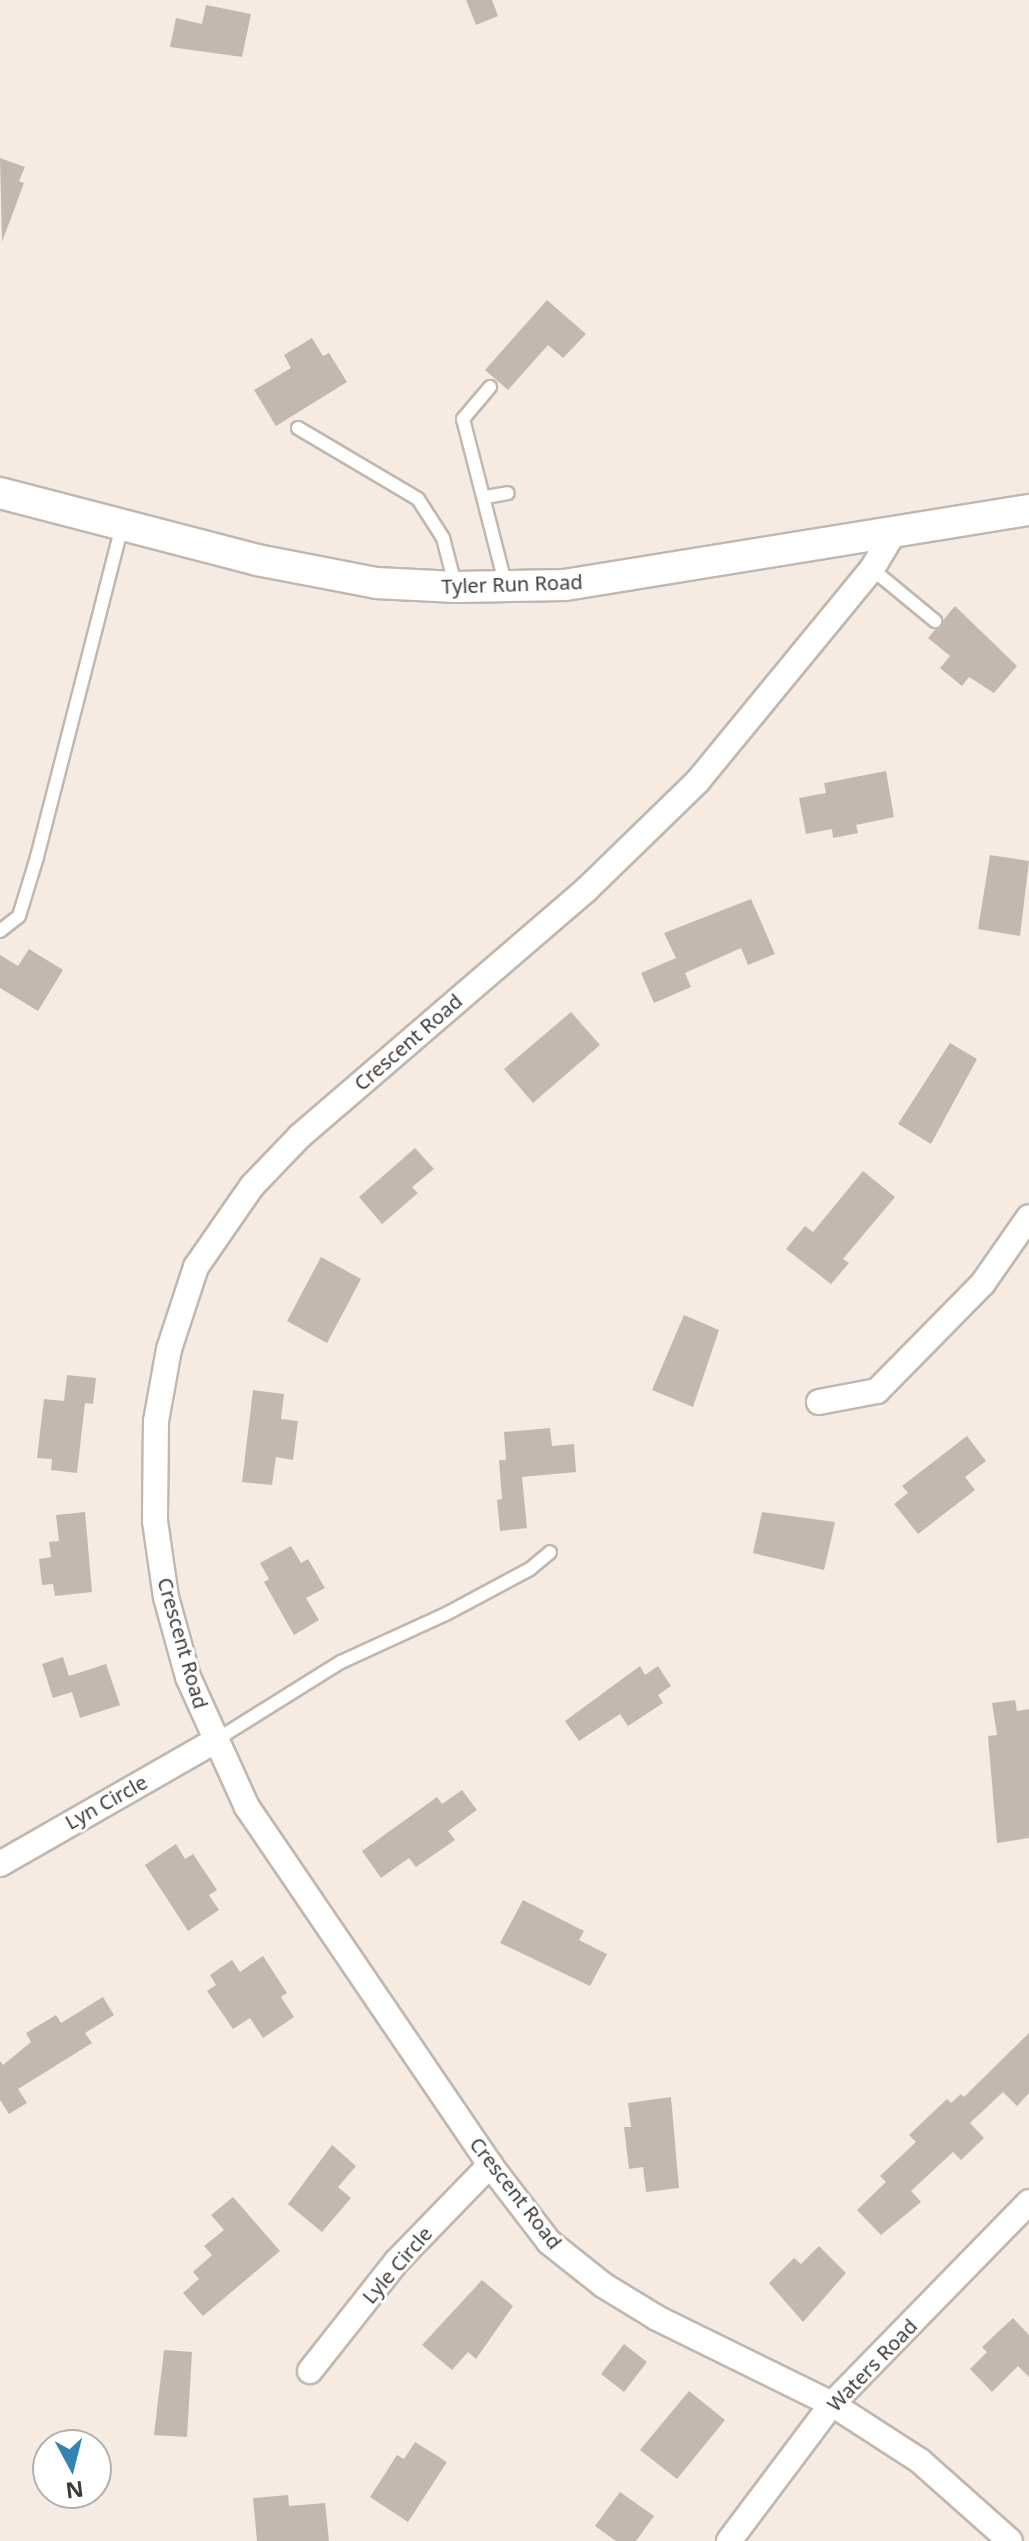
<!DOCTYPE html>
<style>
body{margin:0}
#map{position:relative;width:1029px;height:2541px;overflow:hidden;background:#f6ebe2;font-family:"Noto Sans",sans-serif}
div>[style]{position:absolute}
.building>*{inset:0;background:#c3b8b0}
.roads{filter:drop-shadow(2px 0 #c1b7ae) drop-shadow(-2px 0 #c1b7ae) drop-shadow(0 2px #c1b7ae) drop-shadow(0 -2px #c1b7ae)}
.service>*{height:12px;margin:-6px;padding:0 6px;transform-origin:6px;border-radius:6px;background:#fff}
.minor>*{height:24px;margin:-12px;padding:0 12px;transform-origin:12px;border-radius:12px;background:#fff}
.tertiary>*{height:30px;margin:-15px;padding:0 15px;transform-origin:15px;border-radius:15px;background:#fff}
span{translate:-50% -50%;white-space:nowrap;text-align:center;line-height:1.15;-webkit-text-stroke:6px #fff;paint-order:stroke}
.street-label{font-size:20px;color:#3d3935}
.north{position:absolute;left:32px;top:2429px;width:80px;height:80px;box-sizing:border-box;background:#fff;border:2px solid #b1b0ae;border-radius:50%;rotate:173deg;font-size:22px;font-weight:700;line-height:32px;text-align:center;color:#3d3935}
.north::after{content:'';display:block;margin:auto;width:28px;height:36px;background:#3483b5;clip-path:polygon(50% 0,100% 100%,50% 72%,0 100%)}
</style>
<div id="map">
<div class="building">
<div style="clip-path:polygon(466px 0,492px 0,498px 16px,476px 25px)"></div>
<div style="clip-path:polygon(206px 5px,251px 14px,242px 57px,170px 47px,176px 18px,202px 24px)"></div>
<div style="clip-path:polygon(0 158px,25px 167px,19px 181px,24px 183px,2px 242px)"></div>
<div style="clip-path:polygon(547px 300px,586px 334px,563px 358px,548px 345px,508px 390px,485px 370px)"></div>
<div style="clip-path:polygon(312px 338px,323px 356px,329px 353px,347px 382px,276px 426px,254px 390px,291px 368px,284px 355px)"></div>
<div style="clip-path:polygon(955px 606px,1017px 666px,994px 693px,969px 677px,962px 686px,940px 668px,950px 656px,928px 638px)"></div>
<div style="clip-path:polygon(886px 771px,894px 817px,856px 825px,858px 833px,833px 838px,832px 829px,806px 834px,799px 798px,826px 793px,824px 783px)"></div>
<div style="clip-path:polygon(990px 855px,1029px 861px,1020px 936px,978px 929px)"></div>
<div style="clip-path:polygon(751px 899px,775px 954px,748px 965px,741px 948px,685px 973px,691px 987px,654px 1003px,641px 973px,676px 958px,664px 933px)"></div>
<div style="clip-path:polygon(29px 949px,63px 970px,38px 1011px,0 988px,0 955px,18px 966px)"></div>
<div style="clip-path:polygon(571px 1012px,600px 1045px,533px 1103px,504px 1069px)"></div>
<div style="clip-path:polygon(950px 1043px,977px 1059px,931px 1144px,898px 1124px)"></div>
<div style="clip-path:polygon(415px 1148px,434px 1169px,412px 1187px,418px 1193px,382px 1224px,359px 1197px)"></div>
<div style="clip-path:polygon(863px 1171px,895px 1197px,843px 1259px,849px 1263px,831px 1284px,786px 1249px,805px 1226px,813px 1232px)"></div>
<div style="clip-path:polygon(321px 1257px,361px 1279px,327px 1343px,287px 1321px)"></div>
<div style="clip-path:polygon(684px 1315px,719px 1330px,693px 1407px,652px 1390px)"></div>
<div style="clip-path:polygon(67px 1375px,96px 1378px,93px 1404px,85px 1403px,77px 1473px,51px 1470px,52px 1459px,37px 1458px,44px 1399px,64px 1401px)"></div>
<div style="clip-path:polygon(253px 1390px,284px 1394px,281px 1419px,298px 1421px,293px 1460px,276px 1457px,272px 1485px,242px 1482px)"></div>
<div style="clip-path:polygon(550px 1428px,552px 1446px,574px 1444px,576px 1472px,522px 1477px,527px 1528px,500px 1531px,497px 1500px,502px 1499px,499px 1460px,506px 1460px,504px 1432px)"></div>
<div style="clip-path:polygon(967px 1436px,986px 1461px,965px 1477px,975px 1490px,918px 1534px,894px 1504px,908px 1493px,902px 1486px)"></div>
<div style="clip-path:polygon(85px 1512px,92px 1592px,55px 1596px,53px 1584px,42px 1585px,39px 1559px,51px 1557px,49px 1542px,59px 1541px,56px 1515px)"></div>
<div style="clip-path:polygon(762px 1512px,835px 1522px,824px 1570px,753px 1553px)"></div>
<div style="clip-path:polygon(291px 1546px,301px 1563px,308px 1559px,325px 1588px,306px 1598px,319px 1620px,294px 1635px,264px 1582px,269px 1579px,260px 1563px)"></div>
<div style="clip-path:polygon(63px 1657px,69px 1676px,106px 1664px,120px 1705px,80px 1718px,72px 1692px,53px 1698px,42px 1664px)"></div>
<div style="clip-path:polygon(640px 1666px,645px 1675px,658px 1666px,671px 1686px,658px 1695px,663px 1703px,628px 1726px,620px 1714px,579px 1741px,565px 1721px)"></div>
<div style="clip-path:polygon(1015px 1700px,1017px 1711px,1029px 1709px,1029px 1838px,997px 1843px,988px 1736px,997px 1735px,992px 1703px)"></div>
<div style="clip-path:polygon(462px 1790px,477px 1810px,448px 1831px,455px 1840px,416px 1867px,409px 1858px,381px 1878px,362px 1851px,437px 1797px,442px 1804px)"></div>
<div style="clip-path:polygon(176px 1844px,185px 1859px,193px 1854px,217px 1890px,209px 1895px,219px 1910px,188px 1931px,145px 1865px)"></div>
<div style="clip-path:polygon(523px 1900px,584px 1931px,579px 1940px,607px 1954px,590px 1986px,500px 1943px)"></div>
<div style="clip-path:polygon(263px 1956px,287px 1993px,281px 1997px,294px 2017px,263px 2038px,250px 2018px,233px 2029px,207px 1991px,216px 1985px,210px 1975px,232px 1960px,240px 1972px)"></div>
<div style="clip-path:polygon(103px 1997px,114px 2015px,85px 2033px,92px 2043px,18px 2089px,27px 2103px,9px 2114px,0 2100px,0 2061px,3px 2065px,31px 2042px,26px 2033px,56px 2015px,61px 2023px)"></div>
<div style="clip-path:polygon(1029px 2033px,1029px 2093px,1017px 2106px,1003px 2092px,970px 2123px,984px 2138px,961px 2160px,953px 2152px,911px 2191px,921px 2202px,881px 2235px,857px 2210px,886px 2182px,880px 2176px,916px 2142px,909px 2135px,947px 2099px,951px 2103px,961px 2094px,964px 2097px)"></div>
<div style="clip-path:polygon(671px 2097px,679px 2188px,646px 2192px,643px 2167px,629px 2169px,624px 2127px,631px 2127px,628px 2103px)"></div>
<div style="clip-path:polygon(332px 2145px,356px 2166px,338px 2187px,351px 2198px,322px 2232px,288px 2204px)"></div>
<div style="clip-path:polygon(233px 2197px,280px 2251px,203px 2316px,183px 2293px,199px 2279px,193px 2272px,212px 2255px,204px 2246px,224px 2230px,211px 2215px)"></div>
<div style="clip-path:polygon(819px 2246px,846px 2273px,803px 2322px,769px 2283px,794px 2258px,801px 2264px)"></div>
<div style="clip-path:polygon(482px 2280px,513px 2306px,476px 2359px,468px 2352px,452px 2370px,422px 2345px)"></div>
<div style="clip-path:polygon(1013px 2318px,1029px 2335px,1029px 2377px,1018px 2366px,992px 2392px,970px 2369px,987px 2352px,982px 2347px)"></div>
<div style="clip-path:polygon(624px 2344px,647px 2362px,624px 2392px,601px 2374px)"></div>
<div style="clip-path:polygon(164px 2350px,192px 2352px,187px 2437px,154px 2435px)"></div>
<div style="clip-path:polygon(689px 2391px,725px 2420px,677px 2479px,640px 2450px)"></div>
<div style="clip-path:polygon(415px 2442px,447px 2462px,408px 2522px,370px 2497px,397px 2455px,404px 2459px)"></div>
<div style="clip-path:polygon(620px 2492px,654px 2516px,636px 2541px,616px 2541px,595px 2526px)"></div>
<div style="clip-path:polygon(288px 2495px,289px 2506px,325px 2503px,329px 2541px,257px 2541px,253px 2498px)"></div>
</div>
<div class="roads">
<div class="service">
<div style="left:490px;top:387px;width:42px;rotate:130.2deg"></div>
<div style="left:463px;top:419px;width:173px;rotate:75.6deg"></div>
<div style="left:298px;top:428px;width:139px;rotate:30.6deg"></div>
<div style="left:418px;top:499px;width:46px;rotate:57.3deg"></div>
<div style="left:443px;top:538px;width:48px;rotate:75.4deg"></div>
<div style="left:486px;top:497px;width:22px;rotate:-10deg"></div>
<div style="left:872px;top:569px;width:82px;rotate:39.5deg"></div>
<div style="left:0;top:931px;width:24px;rotate:-38deg"></div>
<div style="left:19px;top:916px;width:62px;rotate:-73deg"></div>
<div style="left:37px;top:857px;width:341px;rotate:-75.6deg"></div>
<div style="left:216px;top:1740px;width:147px;rotate:-32deg"></div>
<div style="left:341px;top:1662px;width:115px;rotate:-24.6deg"></div>
<div style="left:446px;top:1614px;width:95px;rotate:-28.2deg"></div>
<div style="left:530px;top:1569px;width:26px;rotate:-40deg"></div>
</div>
<div class="minor">
<div style="left:894px;top:532px;width:43px;rotate:120.7deg"></div>
<div style="left:872px;top:569px;width:274px;rotate:129.4deg"></div>
<div style="left:698px;top:781px;width:156px;rotate:135.8deg"></div>
<div style="left:586px;top:890px;width:377px;rotate:139.3deg"></div>
<div style="left:300px;top:1136px;width:69px;rotate:133.8deg"></div>
<div style="left:252px;top:1186px;width:98px;rotate:124.7deg"></div>
<div style="left:196px;top:1267px;width:86px;rotate:108.2deg"></div>
<div style="left:169px;top:1349px;width:73px;rotate:100.2deg"></div>
<div style="left:156px;top:1421px;width:100px;rotate:90.6deg"></div>
<div style="left:155px;top:1521px;width:77px;rotate:81.8deg"></div>
<div style="left:166px;top:1597px;width:83px;rotate:74.6deg"></div>
<div style="left:188px;top:1677px;width:143px;rotate:65.6deg"></div>
<div style="left:247px;top:1807px;width:433px;rotate:55.8deg"></div>
<div style="left:490px;top:2165px;width:97px;rotate:52.5deg"></div>
<div style="left:549px;top:2242px;width:69px;rotate:38.5deg"></div>
<div style="left:603px;top:2285px;width:63px;rotate:31.4deg"></div>
<div style="left:657px;top:2318px;width:195px;rotate:26.2deg"></div>
<div style="left:832px;top:2404px;width:105px;rotate:32.9deg"></div>
<div style="left:920px;top:2461px;width:120px;rotate:41.6deg"></div>
<div style="left:819px;top:1402px;width:59px;rotate:-10.7deg"></div>
<div style="left:877px;top:1391px;width:151px;rotate:-45.5deg"></div>
<div style="left:983px;top:1283px;width:80px;rotate:-55.1deg"></div>
<div style="left:0;top:1864px;width:245px;rotate:-29.8deg"></div>
<div style="left:310px;top:2371px;width:140px;rotate:-51.7deg"></div>
<div style="left:397px;top:2261px;width:134px;rotate:-45.9deg"></div>
<div style="left:729px;top:2541px;width:171px;rotate:-53.1deg"></div>
<div style="left:832px;top:2404px;width:282px;rotate:-45.7deg"></div>
</div>
<div class="tertiary">
<div style="left:0;top:493px;width:266px;rotate:14.6deg"></div>
<div style="left:257px;top:560px;width:121px;rotate:10.9deg"></div>
<div style="left:376px;top:583px;width:80px;rotate:2.9deg"></div>
<div style="left:456px;top:587px;width:109px;rotate:-1.1deg"></div>
<div style="left:565px;top:585px;width:470px;rotate:-9.2deg"></div>
</div>
</div>
<div class="street-label">
<span style="left:512px;top:584px;rotate:-2deg">Tyler Run Road</span>
<span style="left:408px;top:1042px;rotate:-41deg">Crescent Road</span>
<span style="left:183px;top:1643px;rotate:74deg">Crescent Road</span>
<span style="left:106px;top:1802px;rotate:-29deg">Lyn Circle</span>
<span style="left:516px;top:2193px;rotate:52deg">Crescent Road</span>
<span style="left:397px;top:2265px;rotate:-49deg">Lyle Circle</span>
<span style="left:872px;top:2365px;rotate:-46deg">Waters Road</span>
</div>
<div class="north">N</div>
</div>
